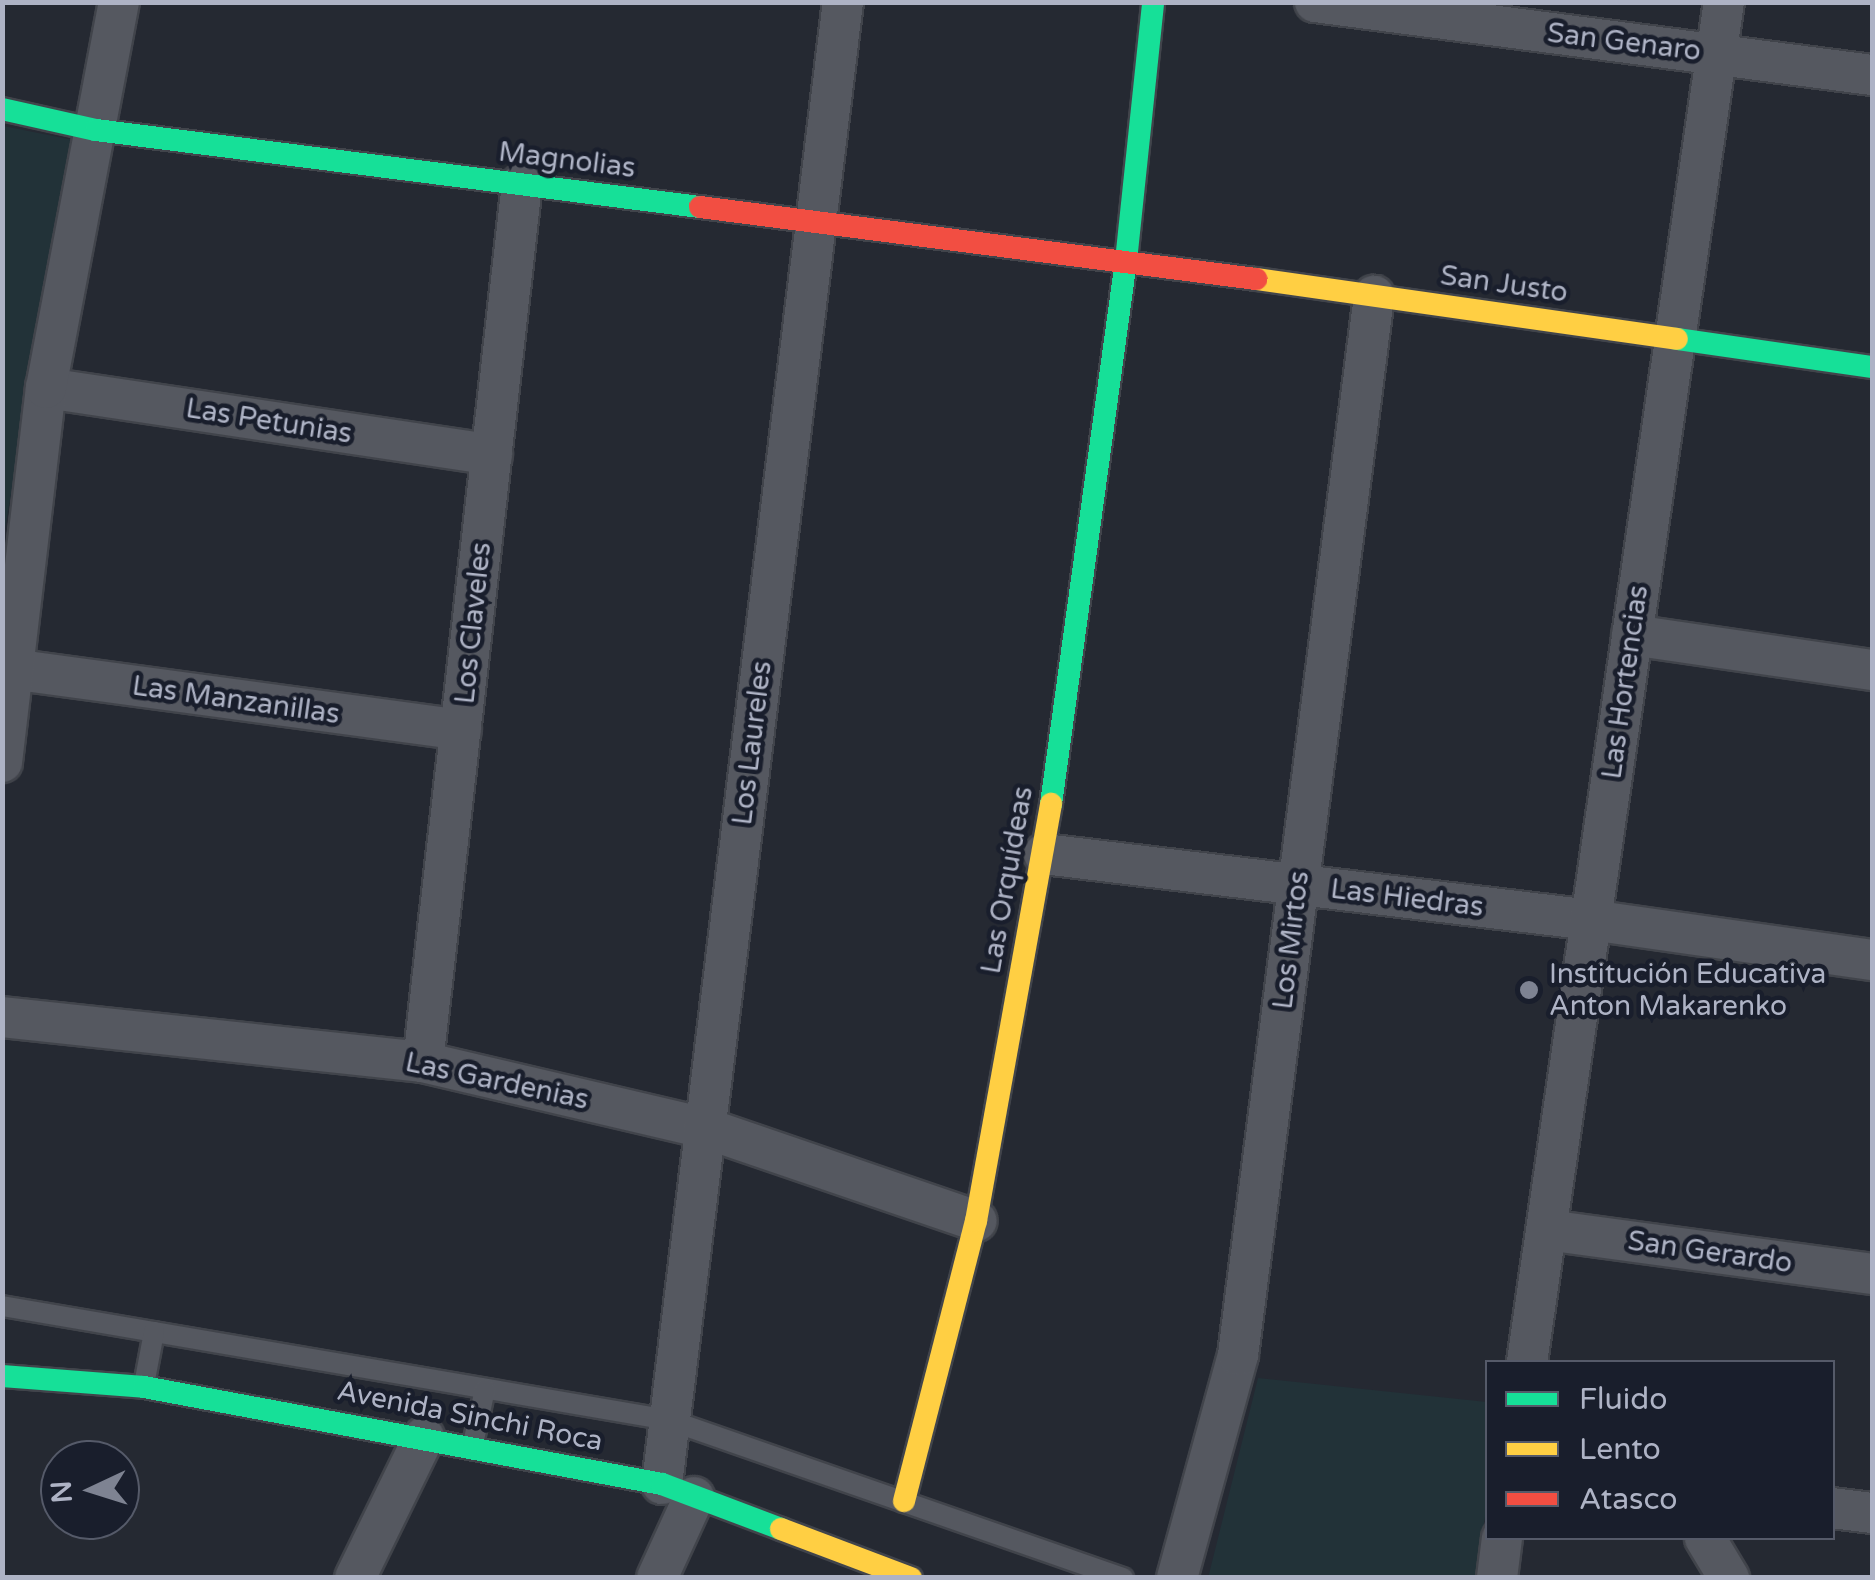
<!DOCTYPE html>
<meta charset="utf-8">
<style>
body{margin:0}
#map{position:relative;width:1875px;height:1580px;overflow:hidden;background:#252932;font-family:"Varela Round",sans-serif}
div>[style]{position:absolute}
.green>*{inset:0;background:#223238}
.roads{filter:drop-shadow(2px 0 #41444b) drop-shadow(-2px 0 #41444b) drop-shadow(0 2px #41444b) drop-shadow(0 -2px #41444b)}
.lane>*{height:20px;margin:-10px;padding:0 10px;transform-origin:10px;border-radius:10px;background:#555860}
.street>*{height:40px;margin:-20px;padding:0 20px;transform-origin:20px;border-radius:20px;background:#555860}
.fast>*{height:22px;margin:-11px;padding:0 11px;transform-origin:11px;border-radius:11px;background:#16e098}
.slow>*{height:22px;margin:-11px;padding:0 11px;transform-origin:11px;border-radius:11px;background:#ffcf43}
.jam>*{height:22px;margin:-11px;padding:0 11px;transform-origin:11px;border-radius:11px;background:#f24e42}
.dots>*{width:28px;height:28px;translate:-50% -50%;box-sizing:border-box;border:5px solid #191e2c;border-radius:50%}
span{translate:-50% -50%;white-space:nowrap;text-align:center;line-height:1.15;-webkit-text-stroke:9px #191e2c;paint-order:stroke}
.street-label{font-size:28px;color:#aeb3c5}
.poi-label{font-size:28px;color:#aeb3c5}
.left{translate:0 -50%;text-align:left}
.frame{position:absolute;inset:0;border:5px solid #aeb3c5;pointer-events:none}
.legend{position:absolute;left:1485px;top:1360px;width:350px;height:180px;box-sizing:border-box;background:#191e2c;border:2px solid #555a69;margin:0;padding:12px 18px;list-style:none;font-size:30px;color:#aeb3c5}
.legend li{display:flex;align-items:center;gap:20px;height:50px}
.legend b{width:50px;border:2px solid #555a69}
.north{position:absolute;left:40px;top:1440px;width:100px;height:100px;box-sizing:border-box;background:#191e2c;border:2px solid #555a69;border-radius:50%;rotate:266deg;font-size:28px;font-weight:700;line-height:40px;text-align:center;color:#aeb3c5}
.north::after{content:'';display:block;margin:auto;width:35px;height:45px;background:#7e8392;clip-path:polygon(50% 0,100% 100%,50% 72%,0 100%)}
</style>
<div id="map">
<div class="green">
<div style="clip-path:polygon(3px 126px,73px 140px,3px 540px)"></div>
<div style="clip-path:polygon(1258px 1378px,1487px 1402px,1487px 1506px,1475px 1577px,1208px 1578px)"></div>
</div>
<div class="roads">
<div class="lane">
<div style="left:2px;top:1306px;width:677px;rotate:9.7deg"></div>
<div style="left:669px;top:1420px;width:481px;rotate:19.2deg"></div>
<div style="left:144px;top:1385px;width:54px;rotate:-79.3deg"></div>
<div style="left:473px;top:1444px;width:56px;rotate:-77.7deg"></div>
</div>
<div class="street">
<div style="left:1315px;top:2px;width:562px;rotate:7.47deg"></div>
<div style="left:46px;top:388px;width:451px;rotate:8.5deg"></div>
<div style="left:1632px;top:635px;width:243px;rotate:8.3deg"></div>
<div style="left:11px;top:669px;width:454px;rotate:7.7deg"></div>
<div style="left:2px;top:762px;width:377px;rotate:-83.3deg"></div>
<div style="left:46px;top:388px;width:393px;rotate:-79.3deg"></div>
<div style="left:1044px;top:854px;width:551px;rotate:6.88deg"></div>
<div style="left:1591px;top:920px;width:284px;rotate:8.1deg"></div>
<div style="left:2px;top:1017px;width:423px;rotate:6.1deg"></div>
<div style="left:423px;top:1062px;width:290px;rotate:13.2deg"></div>
<div style="left:705px;top:1128px;width:287px;rotate:18.9deg"></div>
<div style="left:423px;top:1062px;width:884px;rotate:-83.57deg"></div>
<div style="left:1547px;top:1230px;width:328px;rotate:7.7deg"></div>
<div style="left:1527px;top:1362px;width:1374px;rotate:-81.76deg"></div>
<div style="left:662px;top:1484px;width:1493px;rotate:-83.04deg"></div>
<div style="left:1832px;top:1508px;width:40px;rotate:7.1deg"></div>
<div style="left:1705px;top:1538px;width:47px;rotate:59deg"></div>
<div style="left:355px;top:1578px;width:157px;rotate:-63.9deg"></div>
<div style="left:657px;top:1578px;width:89px;rotate:-65.4deg"></div>
<div style="left:1177px;top:1578px;width:231px;rotate:-74.7deg"></div>
<div style="left:1238px;top:1355px;width:1068px;rotate:-82.68deg"></div>
<div style="left:1497px;top:1578px;width:40px;rotate:-82.9deg"></div>
</div>
<div class="fast">
<div style="left:2px;top:109px;width:96px;rotate:12.6deg"></div>
<div style="left:96px;top:130px;width:609px;rotate:7.27deg"></div>
<div style="left:1677px;top:339px;width:197px;rotate:8.2deg"></div>
<div style="left:1051px;top:804px;width:548px;rotate:-82.14deg"></div>
<div style="left:1126px;top:261px;width:260px;rotate:-84deg"></div>
<div style="left:2px;top:1376px;width:142px;rotate:4.4deg"></div>
<div style="left:144px;top:1387px;width:527px;rotate:10.61deg"></div>
<div style="left:662px;top:1484px;width:127px;rotate:20.7deg"></div>
</div>
<div class="slow">
<div style="left:1256px;top:279px;width:425px;rotate:8.1deg"></div>
<div style="left:904px;top:1501px;width:289px;rotate:-75.6deg"></div>
<div style="left:976px;top:1221px;width:424px;rotate:-79.8deg"></div>
<div style="left:781px;top:1529px;width:139px;rotate:20.7deg"></div>
</div>
<div class="jam">
<div style="left:700px;top:207px;width:561px;rotate:7.38deg"></div>
</div>
</div>
<div class="dots">
<div style="left:1529px;top:990px;background:#7e8392"></div>
</div>
<div class="street-label">
<span style="left:1624px;top:42px;rotate:7deg">San Genaro</span>
<span style="left:567px;top:160px;rotate:7deg">Magnolias</span>
<span style="left:1504px;top:284px;rotate:8deg">San Justo</span>
<span style="left:269px;top:421px;rotate:9deg">Las Petunias</span>
<span style="left:473px;top:623px;rotate:-84deg">Los Claveles</span>
<span style="left:1625px;top:682px;rotate:-82deg">Las Hortencias</span>
<span style="left:236px;top:700px;rotate:8deg">Las Manzanillas</span>
<span style="left:752px;top:743px;rotate:-83deg">Los Laureles</span>
<span style="left:1007px;top:880px;rotate:-80deg">Las Orquídeas</span>
<span style="left:1407px;top:898px;rotate:7deg">Las Hiedras</span>
<span style="left:1291px;top:940px;rotate:-83deg">Los Mirtos</span>
<span style="left:497px;top:1081px;rotate:12deg">Las Gardenias</span>
<span style="left:1710px;top:1252px;rotate:8deg">San Gerardo</span>
<span style="left:470px;top:1416px;rotate:11deg">Avenida Sinchi Roca</span>
</div>
<div class="poi-label">
<span class="left" style="left:1549px;top:990px">Institución Educativa<br>Anton Makarenko</span>
</div>
<div class="frame"></div>
<ul class="legend">
<li><b style="height:12px;background:#16e098"></b>Fluido</li>
<li><b style="height:12px;background:#ffcf43"></b>Lento</li>
<li><b style="height:12px;background:#f24e42"></b>Atasco</li>
</ul>
<div class="north">N</div>
</div>
